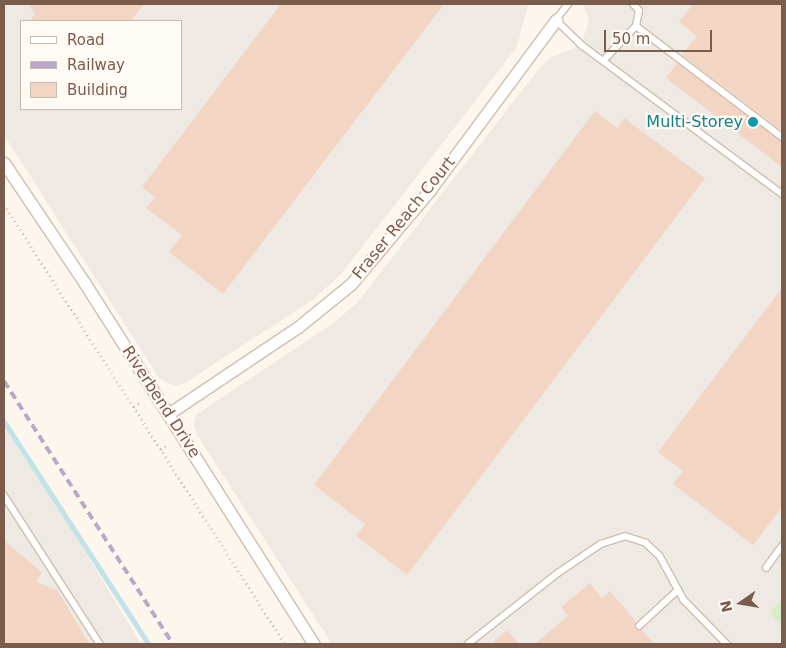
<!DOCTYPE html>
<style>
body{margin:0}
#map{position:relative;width:786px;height:648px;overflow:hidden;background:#fdf6ec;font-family:"DejaVu Sans",sans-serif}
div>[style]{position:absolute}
.industrial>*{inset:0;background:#efe9e4}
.green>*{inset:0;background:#d8ecc9}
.stream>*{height:4.5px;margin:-2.25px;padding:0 2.25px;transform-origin:2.25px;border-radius:2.25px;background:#bfe3e8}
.building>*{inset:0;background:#f3d5c3}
.path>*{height:2.5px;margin-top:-1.25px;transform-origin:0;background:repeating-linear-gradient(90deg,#d9b8a5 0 1px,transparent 0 5px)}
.roads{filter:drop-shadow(1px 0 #d1beb0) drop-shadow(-1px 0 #d1beb0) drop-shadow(0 1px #d1beb0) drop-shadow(0 -1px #d1beb0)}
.lane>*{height:5.5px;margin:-2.75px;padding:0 2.75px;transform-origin:2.75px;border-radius:2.75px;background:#fff}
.street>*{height:11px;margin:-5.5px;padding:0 5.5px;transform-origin:5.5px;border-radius:5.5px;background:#fff}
.rail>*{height:4px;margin-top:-2px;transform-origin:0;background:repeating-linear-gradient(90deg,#b9a8c9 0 8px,transparent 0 13px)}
.dots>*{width:14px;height:14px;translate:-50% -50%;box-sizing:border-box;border:2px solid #fffaf3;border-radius:50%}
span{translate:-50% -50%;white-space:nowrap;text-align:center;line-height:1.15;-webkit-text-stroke:4.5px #fffaf3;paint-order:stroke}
.culture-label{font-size:16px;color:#0d838f}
.right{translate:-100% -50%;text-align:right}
.street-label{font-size:16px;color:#7a5c4d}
.frame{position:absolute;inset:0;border:5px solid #7a5c4d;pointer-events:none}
.legend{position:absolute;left:20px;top:20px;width:162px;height:90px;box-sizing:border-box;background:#fffaf3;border:1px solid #cabbb1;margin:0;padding:6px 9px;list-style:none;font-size:15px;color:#7a5c4d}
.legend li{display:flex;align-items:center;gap:10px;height:25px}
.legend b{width:25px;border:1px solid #cabbb1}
.north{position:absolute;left:716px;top:578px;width:50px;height:50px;-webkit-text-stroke:4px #fffaf3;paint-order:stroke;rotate:257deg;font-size:14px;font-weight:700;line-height:20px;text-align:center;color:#7a5c4d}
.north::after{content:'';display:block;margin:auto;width:18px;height:22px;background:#7a5c4d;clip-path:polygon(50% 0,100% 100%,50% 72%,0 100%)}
.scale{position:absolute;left:604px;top:30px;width:108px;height:22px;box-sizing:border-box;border:2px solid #7a5c4d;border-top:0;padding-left:6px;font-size:15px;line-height:18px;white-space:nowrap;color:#7a5c4d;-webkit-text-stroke:4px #fffaf3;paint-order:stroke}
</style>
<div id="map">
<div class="industrial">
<div style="clip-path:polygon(evenodd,4px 4px,528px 4px,517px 47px,342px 273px,314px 299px,185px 383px,174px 386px,159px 378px,4px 135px,4px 4px,21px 21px,181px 21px,181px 109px,21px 109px,21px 21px)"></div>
<div style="clip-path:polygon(583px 4px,782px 4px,782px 598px,770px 613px,782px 628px,782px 644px,332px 644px,197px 435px,194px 425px,196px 415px,332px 324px,357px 303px,541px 66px,551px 57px,573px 49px,583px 39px,589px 19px)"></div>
<div style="clip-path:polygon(4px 418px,141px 644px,4px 644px)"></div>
</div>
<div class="green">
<div style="clip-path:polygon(782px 598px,782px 628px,770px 613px)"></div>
</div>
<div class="stream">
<div style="left:4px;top:421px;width:266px;rotate:57deg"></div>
</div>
<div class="building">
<div style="clip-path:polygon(29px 4px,144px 4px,131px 21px,30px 21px,35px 14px)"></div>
<div style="clip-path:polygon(281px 4px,444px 4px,223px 294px,169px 252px,182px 235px,146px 208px,155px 197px,142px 187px)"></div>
<div style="clip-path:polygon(693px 4px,782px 4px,782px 131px,682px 55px,697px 36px,679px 22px)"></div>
<div style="clip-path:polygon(677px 63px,782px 142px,782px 167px,666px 78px)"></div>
<div style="clip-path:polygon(595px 111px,617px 128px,624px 118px,705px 178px,407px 575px,356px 536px,365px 524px,314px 485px)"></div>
<div style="clip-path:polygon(782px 288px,782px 507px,753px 545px,673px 484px,683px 471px,658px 452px)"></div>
<div style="clip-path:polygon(4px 541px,42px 572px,36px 582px,58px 591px,89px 644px,4px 644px)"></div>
<div style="clip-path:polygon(590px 583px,602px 598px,610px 591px,636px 622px,635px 629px,642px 630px,654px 644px,535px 644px,568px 616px,561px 607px)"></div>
<div style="clip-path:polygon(507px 630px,519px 644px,491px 644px)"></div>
</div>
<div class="path">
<div style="left:4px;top:204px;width:522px;rotate:57.44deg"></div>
<div style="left:134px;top:407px;width:9px;rotate:-36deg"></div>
<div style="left:161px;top:450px;width:9px;rotate:-36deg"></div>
</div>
<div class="roads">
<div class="lane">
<div style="left:569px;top:4px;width:21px;rotate:129deg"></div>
<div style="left:556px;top:20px;width:37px;rotate:44deg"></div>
<div style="left:583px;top:46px;width:248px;rotate:36.6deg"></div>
<div style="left:636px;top:26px;width:183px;rotate:37.2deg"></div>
<div style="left:604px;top:60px;width:47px;rotate:-46.7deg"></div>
<div style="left:636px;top:26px;width:15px;rotate:-79deg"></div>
<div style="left:639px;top:11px;width:9px;rotate:-131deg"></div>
<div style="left:4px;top:495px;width:177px;rotate:57.2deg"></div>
<div style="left:766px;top:568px;width:27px;rotate:-54deg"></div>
<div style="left:639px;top:626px;width:53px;rotate:-42.7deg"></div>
<div style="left:468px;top:644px;width:115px;rotate:-38.3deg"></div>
<div style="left:558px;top:573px;width:52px;rotate:-34deg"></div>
<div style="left:601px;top:544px;width:25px;rotate:-18deg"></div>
<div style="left:625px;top:536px;width:22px;rotate:18deg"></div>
<div style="left:646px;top:543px;width:19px;rotate:43deg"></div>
<div style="left:660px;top:556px;width:50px;rotate:61.4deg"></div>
<div style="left:684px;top:600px;width:62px;rotate:45.7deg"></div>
</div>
<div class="street">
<div style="left:4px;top:163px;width:143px;rotate:56.1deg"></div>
<div style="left:84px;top:282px;width:429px;rotate:57.6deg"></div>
<div style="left:168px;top:414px;width:156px;rotate:-33.8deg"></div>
<div style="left:298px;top:327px;width:68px;rotate:-39.1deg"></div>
<div style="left:351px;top:284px;width:121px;rotate:-50deg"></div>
<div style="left:429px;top:191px;width:213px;rotate:-53.4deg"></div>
</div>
</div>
<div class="rail">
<div style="left:4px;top:381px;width:313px;rotate:57.3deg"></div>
</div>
<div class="dots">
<div style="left:753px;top:122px;background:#0f9aa8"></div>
</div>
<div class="culture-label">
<span class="right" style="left:743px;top:122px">Multi-Storey</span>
</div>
<div class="street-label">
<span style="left:404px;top:218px;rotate:-51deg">Fraser Reach Court</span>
<span style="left:161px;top:402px;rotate:57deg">Riverbend Drive</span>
</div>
<div class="frame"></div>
<ul class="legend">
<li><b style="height:6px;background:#fff"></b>Road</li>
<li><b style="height:6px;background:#b9a8c9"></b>Railway</li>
<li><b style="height:14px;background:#f3d5c3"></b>Building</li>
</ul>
<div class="north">N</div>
<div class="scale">50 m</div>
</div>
